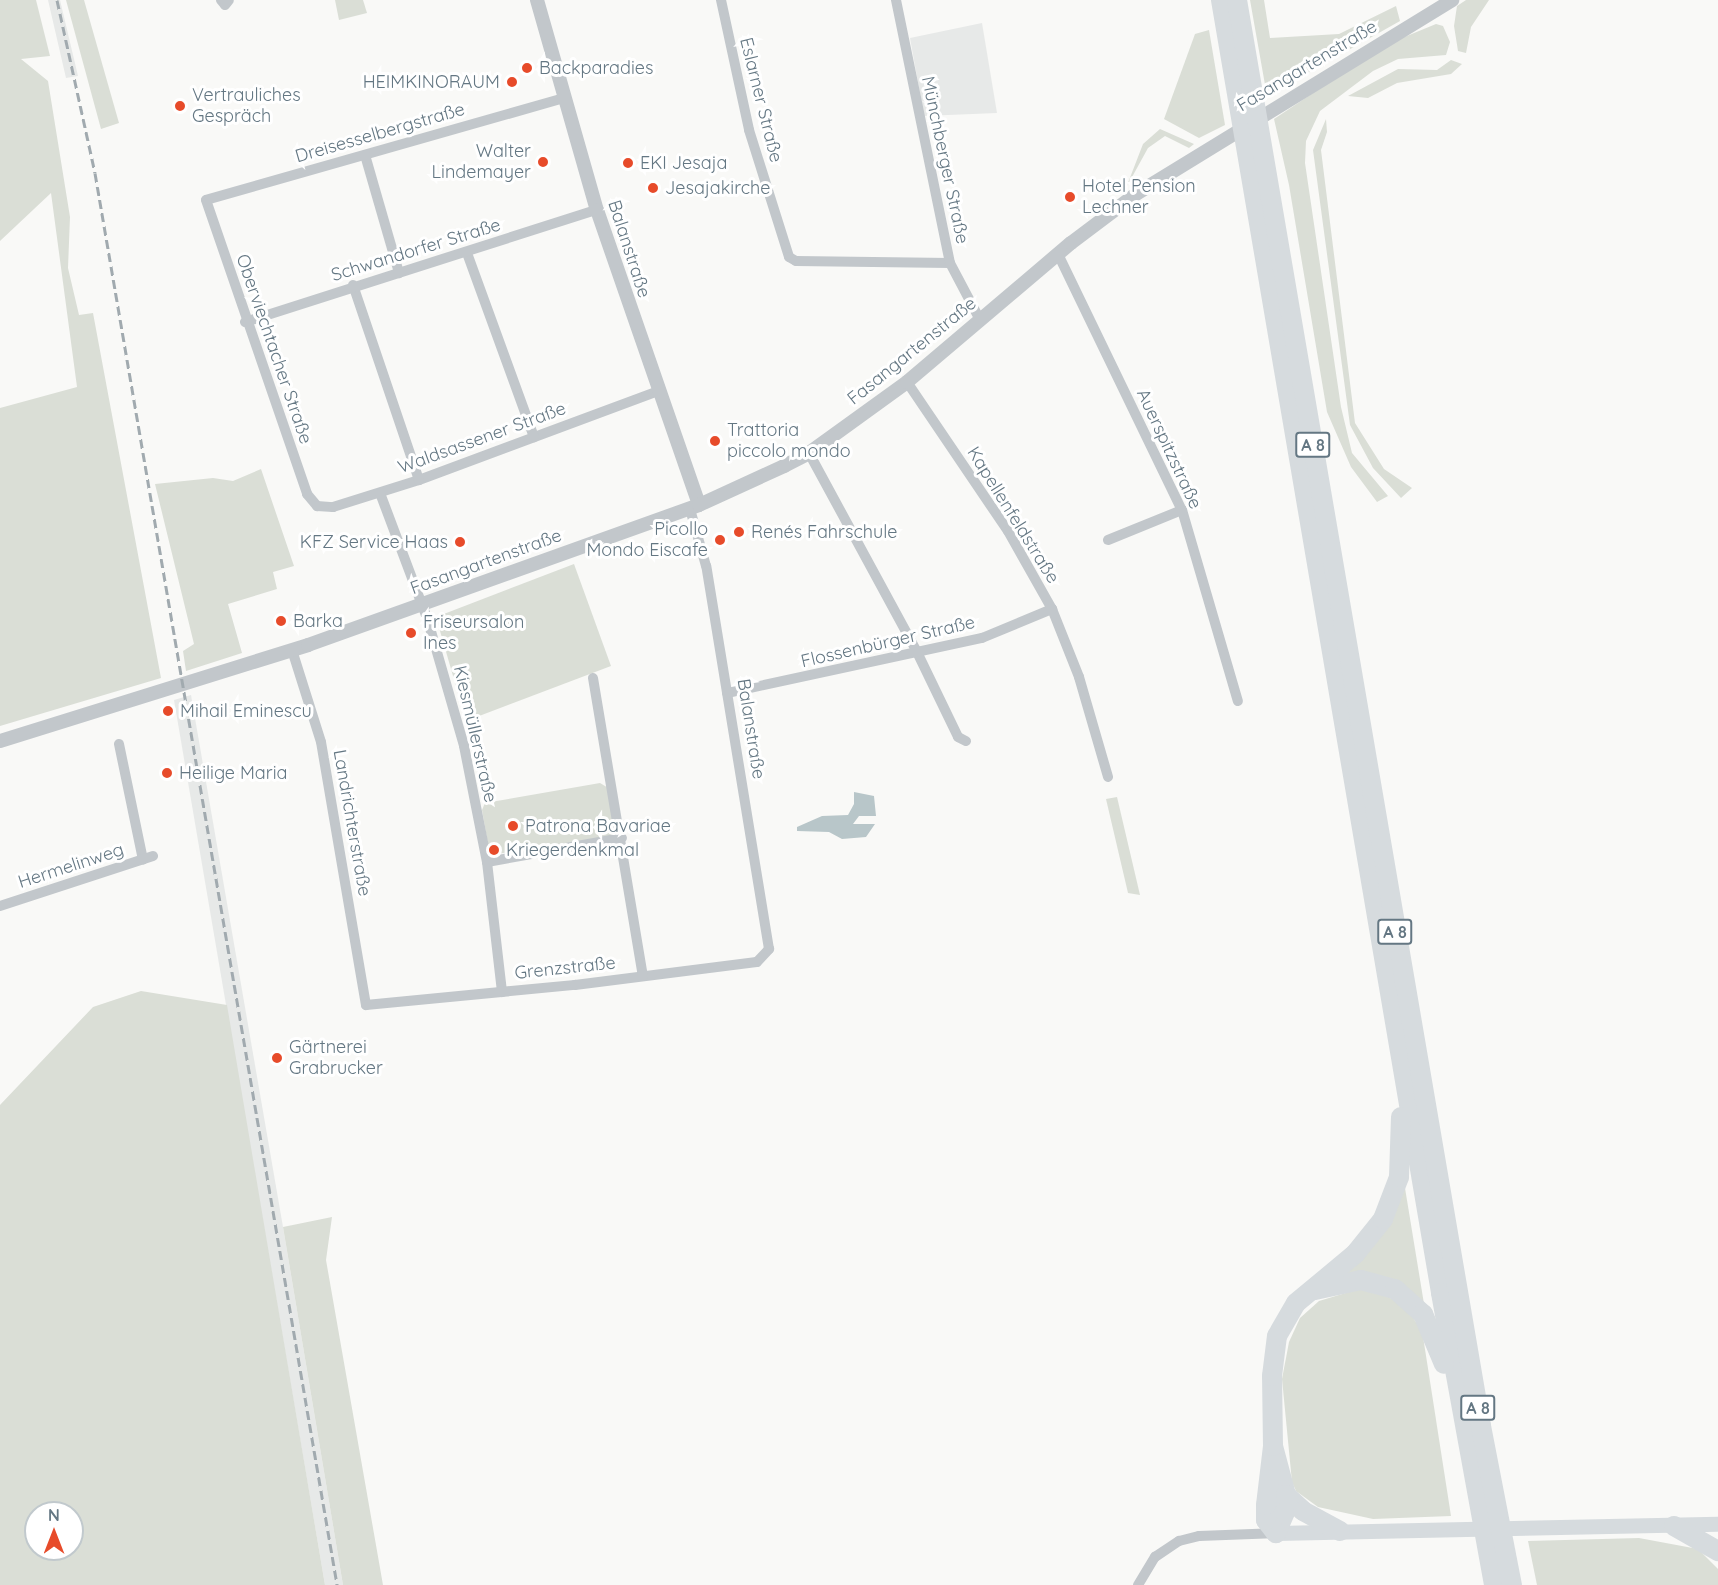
<!DOCTYPE html>
<meta charset="utf-8">
<style>
body{margin:0}
#map{position:relative;width:1718px;height:1585px;overflow:hidden;background:#f9f9f7;font-family:Quicksand,sans-serif}
div>[style]{position:absolute}
.built>*{inset:0;background:#e7e9e8}
.green>*{inset:0;background:#daded6}
.water>*{inset:0;background:#b8c6c9}
.minor>*{height:10px;margin:-5px;padding:0 5px;transform-origin:5px;border-radius:5px;background:#c2c7cb}
.tertiary>*{height:14px;margin:-7px;padding:0 7px;transform-origin:7px;border-radius:7px;background:#c2c7cb}
.secondary>*{height:15px;margin:-7.5px;padding:0 7.5px;transform-origin:7.5px;border-radius:7.5px;background:#d6dbde}
.motorway>*{height:20px;margin:-10px;padding:0 10px;transform-origin:10px;border-radius:10px;background:#d6dbde}
.rail>*{height:3px;margin-top:-1.5px;transform-origin:0;background:repeating-linear-gradient(90deg,#a1aaaf 0 9px,transparent 0 13.5px)}
.dots>*{width:16px;height:16px;translate:-50% -50%;box-sizing:border-box;border:3px solid #fff;border-radius:50%}
span{translate:-50% -50%;white-space:nowrap;text-align:center;line-height:1.15;-webkit-text-stroke:6px #fff;paint-order:stroke}
.shield-label span{padding:2px 4px;background:#fff;border:2px solid;border-radius:4px;-webkit-text-stroke-width:0}
.shield-label{font-size:16px;color:#647783;font-weight:700}
.street-label{font-size:18px;color:#647783}
.poi-label{font-size:18px;color:#647783}
.left{translate:0 -50%;text-align:left}
.right{translate:-100% -50%;text-align:right}
.north{position:absolute;left:24px;top:1501px;width:60px;height:60px;box-sizing:border-box;background:#fff;border:2px solid #c1c9cd;border-radius:50%;rotate:0deg;font-size:16px;font-weight:700;line-height:24px;text-align:center;color:#647783}
.north::after{content:'';display:block;margin:auto;width:21px;height:27px;background:#e74b2a;clip-path:polygon(50% 0,100% 100%,50% 72%,0 100%)}
</style>
<div id="map">
<div class="built">
<div style="clip-path:polygon(48px 0,60px 0,78px 76px,66px 78px)"></div>
<div style="clip-path:polygon(982px 23px,997px 113px,924px 116px,910px 38px)"></div>
<div style="clip-path:polygon(191px 695px,283px 1227px,343px 1585px,325px 1585px,174px 700px)"></div>
</div>
<div class="green">
<div style="clip-path:polygon(0 0,36px 0,50px 56px,21px 59px,48px 81px,70px 217px,68px 268px,79px 315px,93px 313px,161px 678px,0 726px,0 408px,77px 387px,51px 193px,0 241px)"></div>
<div style="clip-path:polygon(66px 0,84px 0,119px 123px,101px 129px)"></div>
<div style="clip-path:polygon(335px 0,363px 0,367px 13px,339px 20px)"></div>
<div style="clip-path:polygon(1250px 0,1264px 0,1270px 38px,1339px 34px,1396px 6px,1400px 21px,1267px 96px)"></div>
<div style="clip-path:polygon(1466px 0,1489px 0,1471px 27px,1466px 53px,1458px 51px,1454px 26px,1457px 6px)"></div>
<div style="clip-path:polygon(1436px 24px,1443px 26px,1450px 42px,1446px 55px,1398px 59px,1373px 71px,1320px 111px,1306px 141px,1305px 163px,1341px 407px,1352px 453px,1388px 496px,1377px 502px,1351px 467px,1327px 412px,1289px 185px,1274px 119px,1385px 45px)"></div>
<div style="clip-path:polygon(1209px 30px,1225px 125px,1199px 138px,1164px 119px,1195px 34px)"></div>
<div style="clip-path:polygon(1451px 60px,1462px 64px,1451px 74px,1397px 83px,1368px 98px,1348px 96px,1398px 69px,1437px 70px)"></div>
<div style="clip-path:polygon(1326px 119px,1327px 132px,1321px 150px,1355px 423px,1384px 469px,1412px 488px,1401px 498px,1373px 468px,1350px 425px,1313px 150px)"></div>
<div style="clip-path:polygon(1160px 129px,1194px 144px,1189px 148px,1165px 136px,1148px 148px,1126px 188px,1143px 144px)"></div>
<div style="clip-path:polygon(261px 469px,294px 566px,273px 572px,277px 589px,228px 604px,242px 653px,186px 671px,183px 651px,194px 644px,155px 484px,213px 478px,233px 481px)"></div>
<div style="clip-path:polygon(574px 564px,611px 666px,466px 721px,436px 617px)"></div>
<div style="clip-path:polygon(600px 783px,610px 789px,618px 829px,613px 837px,490px 855px,482px 810px,485px 803px)"></div>
<div style="clip-path:polygon(1117px 797px,1140px 895px,1128px 893px,1106px 799px)"></div>
<div style="clip-path:polygon(evenodd,141px 991px,227px 1005px,325px 1585px,0 1585px,0 1105px,93px 1007px,141px 991px,36px 1513px,72px 1513px,72px 1549px,36px 1549px,36px 1513px)"></div>
<div style="clip-path:polygon(1404px 1182px,1425px 1310px,1336px 1276px)"></div>
<div style="clip-path:polygon(332px 1217px,326px 1260px,383px 1585px,343px 1585px,283px 1227px)"></div>
<div style="clip-path:polygon(1359px 1289px,1389px 1297px,1407px 1310px,1422px 1330px,1451px 1516px,1373px 1519px,1318px 1507px,1296px 1491px,1292px 1482px,1282px 1379px,1289px 1342px,1300px 1318px,1319px 1301px)"></div>
<div style="clip-path:polygon(1639px 1538px,1698px 1549px,1718px 1569px,1718px 1585px,1537px 1585px,1528px 1541px)"></div>
</div>
<div class="water">
<div style="clip-path:polygon(854px 792px,874px 796px,876px 816px,859px 816px,853px 824px,875px 824px,866px 837px,842px 839px,829px 832px,797px 831px,797px 827px,822px 816px,848px 815px,854px 804px)"></div>
</div>
<div class="minor">
<div style="left:221px;top:0;width:6px;rotate:51deg"></div>
<div style="left:225px;top:5px;width:6px;rotate:-51deg"></div>
<div style="left:721px;top:0;width:133px;rotate:77.8deg"></div>
<div style="left:749px;top:130px;width:133px;rotate:72.5deg"></div>
<div style="left:789px;top:257px;width:8px;rotate:30deg"></div>
<div style="left:796px;top:261px;width:154px;rotate:0.7deg"></div>
<div style="left:896px;top:0;width:268px;rotate:78.4deg"></div>
<div style="left:950px;top:263px;width:64px;rotate:62.2deg"></div>
<div style="left:564px;top:98px;width:372px;rotate:164.1deg"></div>
<div style="left:206px;top:200px;width:311px;rotate:71deg"></div>
<div style="left:307px;top:494px;width:16px;rotate:50deg"></div>
<div style="left:317px;top:506px;width:16px;rotate:4deg"></div>
<div style="left:333px;top:507px;width:90px;rotate:-17.4deg"></div>
<div style="left:419px;top:480px;width:255px;rotate:-20.4deg"></div>
<div style="left:365px;top:155px;width:123px;rotate:73.9deg"></div>
<div style="left:467px;top:253px;width:196px;rotate:70deg"></div>
<div style="left:1058px;top:254px;width:284px;rotate:64.2deg"></div>
<div style="left:1182px;top:510px;width:199px;rotate:73.7deg"></div>
<div style="left:353px;top:285px;width:206px;rotate:71.3deg"></div>
<div style="left:245px;top:322px;width:369px;rotate:-17.7deg"></div>
<div style="left:907px;top:382px;width:180px;rotate:55.9deg"></div>
<div style="left:1008px;top:531px;width:90px;rotate:60.6deg"></div>
<div style="left:1052px;top:609px;width:73px;rotate:68.3deg"></div>
<div style="left:1079px;top:677px;width:104px;rotate:73.8deg"></div>
<div style="left:809px;top:453px;width:226px;rotate:61.5deg"></div>
<div style="left:917px;top:652px;width:94px;rotate:64.2deg"></div>
<div style="left:958px;top:737px;width:9px;rotate:27deg"></div>
<div style="left:380px;top:493px;width:137px;rotate:69.4deg"></div>
<div style="left:428px;top:621px;width:130px;rotate:73.9deg"></div>
<div style="left:464px;top:746px;width:118px;rotate:78.8deg"></div>
<div style="left:487px;top:862px;width:131px;rotate:83.4deg"></div>
<div style="left:1108px;top:540px;width:80px;rotate:-22.1deg"></div>
<div style="left:292px;top:650px;width:96px;rotate:72.5deg"></div>
<div style="left:321px;top:742px;width:267px;rotate:80.3deg"></div>
<div style="left:366px;top:1005px;width:210px;rotate:-5.5deg"></div>
<div style="left:575px;top:985px;width:183px;rotate:-7.2deg"></div>
<div style="left:757px;top:962px;width:18px;rotate:-47deg"></div>
<div style="left:769px;top:949px;width:388px;rotate:-99.3deg"></div>
<div style="left:706px;top:566px;width:59px;rotate:-105.7deg"></div>
<div style="left:593px;top:678px;width:302px;rotate:80.5deg"></div>
<div style="left:727px;top:693px;width:261px;rotate:-12.2deg"></div>
<div style="left:982px;top:638px;width:76px;rotate:-22.5deg"></div>
<div style="left:119px;top:744px;width:118px;rotate:78.3deg"></div>
<div style="left:487px;top:862px;width:137px;rotate:-10.1deg"></div>
<div style="left:0;top:906px;width:161px;rotate:-18.1deg"></div>
<div style="left:1138px;top:1585px;width:33px;rotate:-59deg"></div>
<div style="left:1155px;top:1557px;width:29px;rotate:-34deg"></div>
<div style="left:1179px;top:1541px;width:21px;rotate:-14deg"></div>
<div style="left:1199px;top:1536px;width:77px;rotate:-2.2deg"></div>
</div>
<div class="tertiary">
<div style="left:537px;top:0;width:218px;rotate:74.1deg"></div>
<div style="left:597px;top:210px;width:312px;rotate:70.9deg"></div>
<div style="left:0;top:741px;width:323px;rotate:-17.3deg"></div>
<div style="left:308px;top:645px;width:415px;rotate:-19.7deg"></div>
<div style="left:699px;top:505px;width:94px;rotate:-24.6deg"></div>
<div style="left:784px;top:466px;width:28px;rotate:-27deg"></div>
<div style="left:809px;top:453px;width:121px;rotate:-35.9deg"></div>
<div style="left:907px;top:382px;width:215px;rotate:-40.3deg"></div>
<div style="left:1071px;top:243px;width:81px;rotate:-37deg"></div>
<div style="left:1136px;top:194px;width:371px;rotate:-31.5deg"></div>
</div>
<div class="secondary">
<div style="left:1276px;top:1533px;width:442px;rotate:-1.2deg"></div>
</div>
<div class="motorway">
<div style="left:1221px;top:0;width:1312px;rotate:80.34deg"></div>
<div style="left:1441px;top:1293px;width:297px;rotate:79.7deg"></div>
<div style="left:1237px;top:0;width:1447px;rotate:80.29deg"></div>
<div style="left:1481px;top:1426px;width:162px;rotate:79deg"></div>
<div style="left:1315px;top:1290px;width:47px;rotate:-12.3deg"></div>
<div style="left:1361px;top:1280px;width:35px;rotate:15deg"></div>
<div style="left:1395px;top:1289px;width:38px;rotate:42deg"></div>
<div style="left:1423px;top:1314px;width:54px;rotate:67.2deg"></div>
<div style="left:1273px;top:1446px;width:51px;rotate:75.1deg"></div>
<div style="left:1286px;top:1495px;width:17px;rotate:93deg"></div>
<div style="left:1285px;top:1512px;width:23px;rotate:113deg"></div>
<div style="left:1276px;top:1533px;width:16px;rotate:-128deg"></div>
<div style="left:1266px;top:1520px;width:15px;rotate:-90deg"></div>
<div style="left:1266px;top:1505px;width:59px;rotate:-83.2deg"></div>
<div style="left:1273px;top:1446px;width:70px;rotate:-90.8deg"></div>
<div style="left:1272px;top:1376px;width:40px;rotate:-82.9deg"></div>
<div style="left:1277px;top:1336px;width:38px;rotate:-60deg"></div>
<div style="left:1296px;top:1303px;width:77px;rotate:-39.7deg"></div>
<div style="left:1355px;top:1254px;width:45px;rotate:-51.3deg"></div>
<div style="left:1383px;top:1219px;width:45px;rotate:-69.1deg"></div>
<div style="left:1399px;top:1177px;width:60px;rotate:-88.1deg"></div>
<div style="left:1286px;top:1495px;width:23px;rotate:43deg"></div>
<div style="left:1303px;top:1511px;width:42px;rotate:28.4deg"></div>
<div style="left:1674px;top:1526px;width:51px;rotate:29.6deg"></div>
</div>
<div class="rail">
<div style="left:57px;top:0;width:177px;rotate:77.6deg"></div>
<div style="left:95px;top:173px;width:1433px;rotate:80.27deg"></div>
</div>
<div class="dots">
<div style="left:527px;top:68px;background:#e74b2a"></div>
<div style="left:512px;top:82px;background:#e74b2a"></div>
<div style="left:180px;top:106px;background:#e74b2a"></div>
<div style="left:543px;top:162px;background:#e74b2a"></div>
<div style="left:628px;top:163px;background:#e74b2a"></div>
<div style="left:653px;top:188px;background:#e74b2a"></div>
<div style="left:1070px;top:197px;background:#e74b2a"></div>
<div style="left:715px;top:441px;background:#e74b2a"></div>
<div style="left:739px;top:532px;background:#e74b2a"></div>
<div style="left:720px;top:540px;background:#e74b2a"></div>
<div style="left:460px;top:542px;background:#e74b2a"></div>
<div style="left:281px;top:621px;background:#e74b2a"></div>
<div style="left:411px;top:633px;background:#e74b2a"></div>
<div style="left:168px;top:711px;background:#e74b2a"></div>
<div style="left:167px;top:773px;background:#e74b2a"></div>
<div style="left:513px;top:826px;background:#e74b2a"></div>
<div style="left:494px;top:850px;background:#e74b2a"></div>
<div style="left:277px;top:1058px;background:#e74b2a"></div>
</div>
<div class="shield-label">
<span style="left:1313px;top:445px">A 8</span>
<span style="left:1395px;top:932px">A 8</span>
<span style="left:1478px;top:1408px">A 8</span>
</div>
<div class="street-label">
<span style="left:1307px;top:66px;rotate:-31deg">Fasangartenstraße</span>
<span style="left:761px;top:100px;rotate:76deg">Eslarner Straße</span>
<span style="left:380px;top:133px;rotate:-16deg">Dreisesselbergstraße</span>
<span style="left:945px;top:160px;rotate:78deg">Münchberger Straße</span>
<span style="left:629px;top:249px;rotate:72deg">Balanstraße</span>
<span style="left:416px;top:250px;rotate:-17deg">Schwandorfer Straße</span>
<span style="left:274px;top:349px;rotate:71deg">Oberviechtacher Straße</span>
<span style="left:912px;top:351px;rotate:-39deg">Fasangartenstraße</span>
<span style="left:482px;top:438px;rotate:-20deg">Waldsassener Straße</span>
<span style="left:1169px;top:449px;rotate:65deg">Auerspitzstraße</span>
<span style="left:1013px;top:515px;rotate:58deg">Kapellenfeldstraße</span>
<span style="left:486px;top:562px;rotate:-20deg">Fasangartenstraße</span>
<span style="left:888px;top:642px;rotate:-13deg">Flossenbürger Straße</span>
<span style="left:751px;top:729px;rotate:81deg">Balanstraße</span>
<span style="left:475px;top:734px;rotate:77deg">Kiesmüllerstraße</span>
<span style="left:352px;top:823px;rotate:80deg">Landrichterstraße</span>
<span style="left:71px;top:866px;rotate:-18deg">Hermelinweg</span>
<span style="left:565px;top:968px;rotate:-6deg">Grenzstraße</span>
</div>
<div class="poi-label">
<span class="left" style="left:539px;top:68px">Backparadies</span>
<span class="right" style="left:500px;top:82px">HEIMKINORAUM</span>
<span class="left" style="left:192px;top:106px">Vertrauliches<br>Gespräch</span>
<span class="right" style="left:531px;top:162px">Walter<br>Lindemayer</span>
<span class="left" style="left:640px;top:163px">EKI Jesaja</span>
<span class="left" style="left:1082px;top:197px">Hotel Pension<br>Lechner</span>
<span class="left" style="left:665px;top:188px">Jesajakirche</span>
<span class="left" style="left:727px;top:441px">Trattoria<br>piccolo mondo</span>
<span class="right" style="left:708px;top:540px">Picollo<br>Mondo Eiscafe</span>
<span class="left" style="left:751px;top:532px">Renés Fahrschule</span>
<span class="right" style="left:448px;top:542px">KFZ Service Haas</span>
<span class="left" style="left:293px;top:621px">Barka</span>
<span class="left" style="left:423px;top:633px">Friseursalon<br>Ines</span>
<span class="left" style="left:180px;top:711px">Mihail Eminescu</span>
<span class="left" style="left:179px;top:773px">Heilige Maria</span>
<span class="left" style="left:525px;top:826px">Patrona Bavariae</span>
<span class="left" style="left:506px;top:850px">Kriegerdenkmal</span>
<span class="left" style="left:289px;top:1058px">Gärtnerei<br>Grabrucker</span>
</div>
<div class="north">N</div>
</div>
